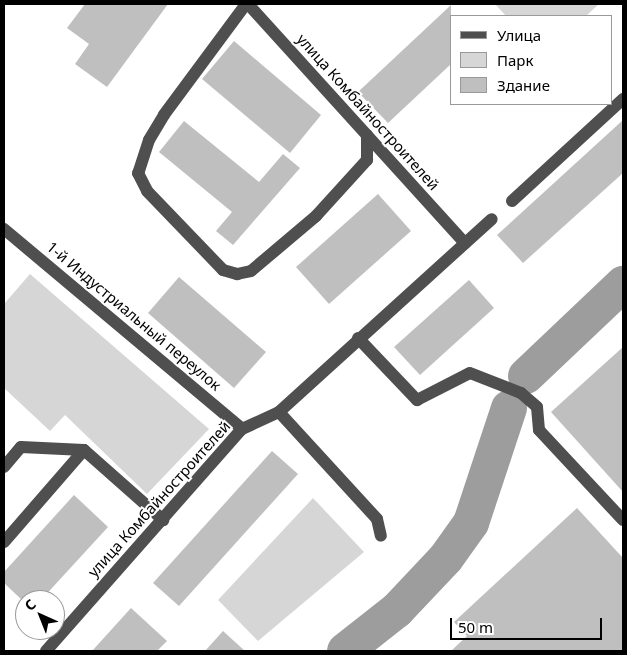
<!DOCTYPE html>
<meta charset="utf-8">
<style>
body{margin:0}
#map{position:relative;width:627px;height:655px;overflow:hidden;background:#fff;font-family:"Noto Sans",sans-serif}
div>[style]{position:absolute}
.green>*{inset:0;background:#d6d6d6}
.river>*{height:36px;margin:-18px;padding:0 18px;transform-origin:18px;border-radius:18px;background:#9d9d9d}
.building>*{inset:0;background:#bfbfbf}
.minor>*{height:12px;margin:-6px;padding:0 6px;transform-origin:6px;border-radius:6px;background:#4f4f4f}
span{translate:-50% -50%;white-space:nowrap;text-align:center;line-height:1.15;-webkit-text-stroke:4px #fff;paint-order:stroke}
.street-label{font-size:15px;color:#000}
.frame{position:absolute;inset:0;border:5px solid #000;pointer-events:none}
.legend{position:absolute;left:450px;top:15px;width:162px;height:90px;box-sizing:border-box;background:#fff;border:1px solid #999;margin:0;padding:6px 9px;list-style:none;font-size:15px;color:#000}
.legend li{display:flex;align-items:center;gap:10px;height:25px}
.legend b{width:25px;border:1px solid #999}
.north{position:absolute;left:15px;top:590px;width:50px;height:50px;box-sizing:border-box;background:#fff;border:1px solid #999;border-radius:50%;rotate:316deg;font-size:14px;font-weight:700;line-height:20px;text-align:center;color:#000}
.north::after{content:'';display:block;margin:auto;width:18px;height:22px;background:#000;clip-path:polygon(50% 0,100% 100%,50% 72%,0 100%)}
.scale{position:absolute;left:450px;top:618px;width:152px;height:22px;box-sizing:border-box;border:2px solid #000;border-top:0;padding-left:6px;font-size:15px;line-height:18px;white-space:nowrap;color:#000;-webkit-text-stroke:4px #fff;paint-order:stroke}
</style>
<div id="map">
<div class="green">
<div style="clip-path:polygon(495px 4px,599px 4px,586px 16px,506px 16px)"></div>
<div style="clip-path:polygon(30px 274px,209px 429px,147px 494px,65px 415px,50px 431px,4px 388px,4px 304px)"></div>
<div style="clip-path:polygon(313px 498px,364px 552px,258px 641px,218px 600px)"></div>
</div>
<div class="river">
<div style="left:526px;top:376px;width:134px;rotate:-43.5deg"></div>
<div style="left:345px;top:651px;width:66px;rotate:-38.3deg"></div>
<div style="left:397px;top:610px;width:71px;rotate:-46.7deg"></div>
<div style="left:446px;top:558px;width:43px;rotate:-54.5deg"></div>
<div style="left:471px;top:523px;width:121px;rotate:-71.7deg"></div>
</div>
<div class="building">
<div style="clip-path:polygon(85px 4px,168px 4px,107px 87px,75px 64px,89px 44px,67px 28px)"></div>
<div style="clip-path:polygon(451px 5px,451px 64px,388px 123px,358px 92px)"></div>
<div style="clip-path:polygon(234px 41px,321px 115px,290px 153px,202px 79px)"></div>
<div style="clip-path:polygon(623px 120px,623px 173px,523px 263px,497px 235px)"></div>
<div style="clip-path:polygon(184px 121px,259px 182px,283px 154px,300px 168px,233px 245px,216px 231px,232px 212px,159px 152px)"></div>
<div style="clip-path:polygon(378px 194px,411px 231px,329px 304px,296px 267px)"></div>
<div style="clip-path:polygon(179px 277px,266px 352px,234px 388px,148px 313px)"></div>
<div style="clip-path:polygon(469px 280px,494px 308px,420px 375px,394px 347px)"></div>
<div style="clip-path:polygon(623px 347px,623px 492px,551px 412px)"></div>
<div style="clip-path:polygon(272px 451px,298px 474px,179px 606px,153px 583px)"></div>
<div style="clip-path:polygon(74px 495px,108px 527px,41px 600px,22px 600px,4px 583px,4px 572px)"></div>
<div style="clip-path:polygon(577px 508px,623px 558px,623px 651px,451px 651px,467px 636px,454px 622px)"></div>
<div style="clip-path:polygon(131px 608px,167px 641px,157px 651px,92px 651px)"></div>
<div style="clip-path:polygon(223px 631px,245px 651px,205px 651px)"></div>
</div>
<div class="minor">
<div style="left:246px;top:4px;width:138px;rotate:126.5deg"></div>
<div style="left:164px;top:115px;width:29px;rotate:121deg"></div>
<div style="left:149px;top:140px;width:35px;rotate:108deg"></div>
<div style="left:138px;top:173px;width:20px;rotate:63deg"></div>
<div style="left:147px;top:191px;width:110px;rotate:46.1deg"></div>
<div style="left:223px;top:270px;width:15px;rotate:16deg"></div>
<div style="left:237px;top:274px;width:14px;rotate:-12deg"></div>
<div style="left:251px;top:271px;width:85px;rotate:-40.2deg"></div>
<div style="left:316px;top:216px;width:76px;rotate:-47.7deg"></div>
<div style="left:367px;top:160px;width:25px;rotate:-90deg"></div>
<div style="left:248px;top:4px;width:323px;rotate:47.8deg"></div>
<div style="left:512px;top:201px;width:151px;rotate:-42.6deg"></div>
<div style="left:4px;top:229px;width:311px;rotate:40deg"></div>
<div style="left:358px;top:338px;width:86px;rotate:46.4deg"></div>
<div style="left:417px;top:400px;width:59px;rotate:-27deg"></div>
<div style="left:470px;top:373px;width:55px;rotate:21.4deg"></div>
<div style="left:521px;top:393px;width:21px;rotate:41deg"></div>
<div style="left:537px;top:407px;width:23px;rotate:85deg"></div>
<div style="left:539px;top:430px;width:123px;rotate:47deg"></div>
<div style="left:279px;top:412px;width:145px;rotate:47.5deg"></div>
<div style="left:377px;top:519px;width:17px;rotate:77deg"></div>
<div style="left:4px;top:467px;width:26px;rotate:-50deg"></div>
<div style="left:21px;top:447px;width:63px;rotate:2.7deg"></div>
<div style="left:4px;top:542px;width:122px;rotate:-49deg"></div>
<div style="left:84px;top:450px;width:106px;rotate:41.5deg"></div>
<div style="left:46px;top:651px;width:296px;rotate:-48.6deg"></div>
<div style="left:242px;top:429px;width:41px;rotate:-24.7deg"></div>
<div style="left:279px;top:412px;width:287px;rotate:-42.2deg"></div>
</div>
<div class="street-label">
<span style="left:368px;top:112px;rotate:48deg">улица Комбайностроителей</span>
<span style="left:134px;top:316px;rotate:40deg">1-й Индустриальный переулок</span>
<span style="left:159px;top:499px;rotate:-48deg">улица Комбайностроителей</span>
</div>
<div class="frame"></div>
<ul class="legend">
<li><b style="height:6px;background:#4f4f4f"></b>Улица</li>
<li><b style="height:14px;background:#d6d6d6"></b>Парк</li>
<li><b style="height:14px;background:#bfbfbf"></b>Здание</li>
</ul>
<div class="north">С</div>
<div class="scale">50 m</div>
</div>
